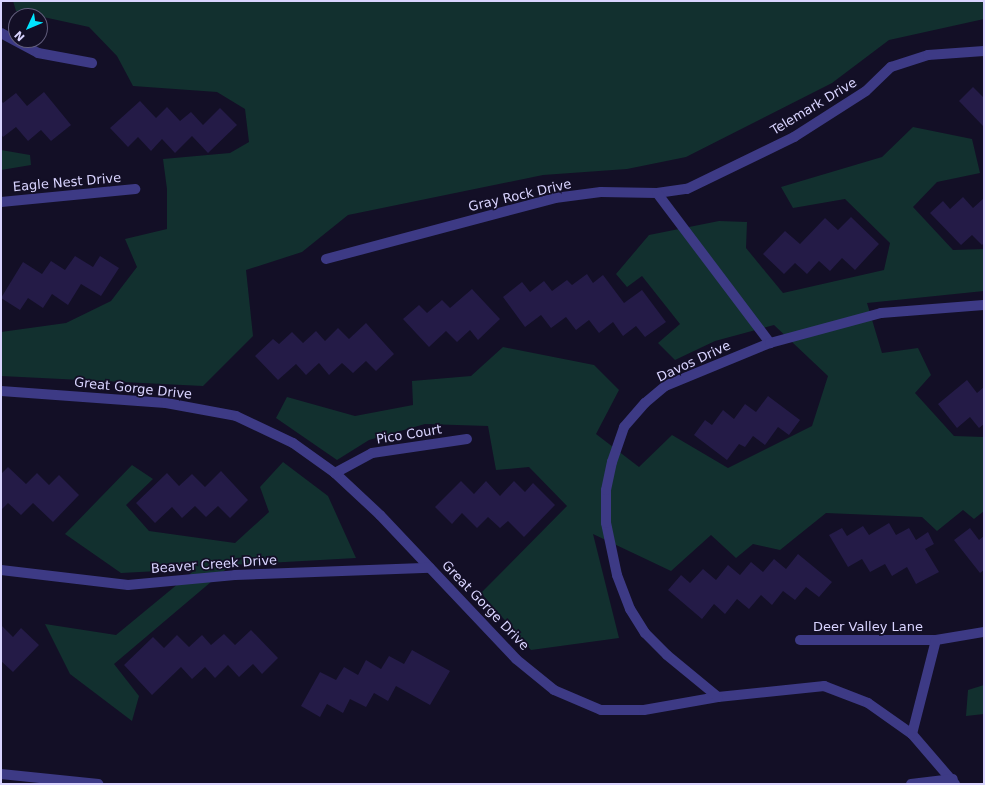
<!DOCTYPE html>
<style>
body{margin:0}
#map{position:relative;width:985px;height:785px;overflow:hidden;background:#130f26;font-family:"DejaVu Sans",sans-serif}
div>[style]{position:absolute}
.green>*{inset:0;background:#12302f}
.building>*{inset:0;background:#241b47}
.minor>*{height:10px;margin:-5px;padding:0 5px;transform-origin:5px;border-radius:5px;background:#3d3a85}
span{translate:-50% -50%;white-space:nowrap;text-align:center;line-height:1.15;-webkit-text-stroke:3.5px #130f26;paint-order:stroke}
.street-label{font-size:13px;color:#d9d4ff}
.frame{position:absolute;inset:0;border:2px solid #d9d4ff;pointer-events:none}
.north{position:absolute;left:8px;top:8px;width:40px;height:40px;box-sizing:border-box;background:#130f26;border:1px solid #625e7d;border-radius:50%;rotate:226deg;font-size:11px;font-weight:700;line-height:16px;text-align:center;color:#d9d4ff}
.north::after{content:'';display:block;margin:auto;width:14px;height:18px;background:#00e5ff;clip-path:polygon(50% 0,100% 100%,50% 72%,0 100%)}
</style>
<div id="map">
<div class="green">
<div style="clip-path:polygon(13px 1px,984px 1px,984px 19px,889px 40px,832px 83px,686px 157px,627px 169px,543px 175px,348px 215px,302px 252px,246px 270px,253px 336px,203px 386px,1px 376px,1px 332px,66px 323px,111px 301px,137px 267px,125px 239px,167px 229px,167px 189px,163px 159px,230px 153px,249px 142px,245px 109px,217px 92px,133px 86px,117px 56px,89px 27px,16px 11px)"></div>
<div style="clip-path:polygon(913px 127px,972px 139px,980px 173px,937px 182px,913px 207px,953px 250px,984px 249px,984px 291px,867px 303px,882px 353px,918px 348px,931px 375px,915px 393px,954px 436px,984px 437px,984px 511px,974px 519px,963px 510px,937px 531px,922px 517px,826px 513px,780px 550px,753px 544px,736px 558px,711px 535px,671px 571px,593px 534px,619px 638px,531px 650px,481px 593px,567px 506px,529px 467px,496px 470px,488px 426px,425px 424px,369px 440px,337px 460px,276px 418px,287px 397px,355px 416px,413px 405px,412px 381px,471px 376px,503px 347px,594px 365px,619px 390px,596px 434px,639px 467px,672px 435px,728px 468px,812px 426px,828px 376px,774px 325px,715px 341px,675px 360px,658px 343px,680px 324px,642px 276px,627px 287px,616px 274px,649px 235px,719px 221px,747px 222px,746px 248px,783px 293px,884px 270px,890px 243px,845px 199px,793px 208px,781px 187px,882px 157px)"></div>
<div style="clip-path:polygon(1px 150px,30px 155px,31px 165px,1px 170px)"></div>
<div style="clip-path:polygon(283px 462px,328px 496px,356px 558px,231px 565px,114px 664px,139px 696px,132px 721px,70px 674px,45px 624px,116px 635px,196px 569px,121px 573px,65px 534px,132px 465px,153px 479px,126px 505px,149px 531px,235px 543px,269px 512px,260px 487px)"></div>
<div style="clip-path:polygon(984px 685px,984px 714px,966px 716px,968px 690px)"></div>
</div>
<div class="building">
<div style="clip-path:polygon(973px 87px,984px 98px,984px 127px,959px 101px)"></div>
<div style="clip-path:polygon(44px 92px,71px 125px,51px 141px,41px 130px,28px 141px,16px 127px,3px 137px,1px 134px,1px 100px,3px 103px,16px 93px,27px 106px)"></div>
<div style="clip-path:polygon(140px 101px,156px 118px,167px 107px,180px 121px,191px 112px,203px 125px,220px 108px,237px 125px,208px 153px,192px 136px,175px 153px,162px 139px,151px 151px,138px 137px,128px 147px,110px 128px)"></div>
<div style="clip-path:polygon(963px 197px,973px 208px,984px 198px,984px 243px,982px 245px,972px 235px,961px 245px,930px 213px,943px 201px,950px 209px)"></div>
<div style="clip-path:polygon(851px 217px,879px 244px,855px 270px,842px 258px,830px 271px,819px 261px,807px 274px,795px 263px,784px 274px,763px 254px,785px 231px,800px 244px,825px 218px,838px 230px)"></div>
<div style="clip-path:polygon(75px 256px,93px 267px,100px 256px,119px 268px,101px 296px,81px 284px,68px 305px,52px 294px,43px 308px,28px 298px,20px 310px,1px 298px,23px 262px,42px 274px,51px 261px,65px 270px)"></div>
<div style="clip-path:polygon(587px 274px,593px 283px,603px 275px,624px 303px,642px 290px,666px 322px,645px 337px,636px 326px,623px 336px,613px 322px,599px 333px,589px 320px,576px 330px,566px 317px,551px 328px,541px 315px,525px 327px,503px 297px,522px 282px,530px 292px,544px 281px,552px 291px,567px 280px,572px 285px)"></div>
<div style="clip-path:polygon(472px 289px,500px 319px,478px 340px,470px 330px,457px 342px,446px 331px,429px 347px,403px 319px,419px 305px,427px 313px,442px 300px,450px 308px)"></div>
<div style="clip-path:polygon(366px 323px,394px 354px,376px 371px,366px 361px,353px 373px,342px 363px,329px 375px,319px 363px,306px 375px,296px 364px,278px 380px,255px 356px,273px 339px,279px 344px,292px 332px,303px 343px,316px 331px,325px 341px,338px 328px,349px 339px)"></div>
<div style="clip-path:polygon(967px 380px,977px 393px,984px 387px,984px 424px,979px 428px,970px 417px,957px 428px,938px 404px)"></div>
<div style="clip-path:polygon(768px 396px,800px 420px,789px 435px,778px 427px,765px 445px,753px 436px,745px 447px,739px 444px,727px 460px,694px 435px,705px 420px,712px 425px,723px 410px,734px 419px,745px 404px,756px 412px)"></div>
<div style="clip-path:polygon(8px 467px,26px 484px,37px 473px,49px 485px,59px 475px,79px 495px,53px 522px,33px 503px,21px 515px,8px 503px,1px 510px,1px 474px)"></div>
<div style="clip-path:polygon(221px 471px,248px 500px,230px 518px,218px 506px,206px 517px,195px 506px,182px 518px,172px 507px,155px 523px,136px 503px,167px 473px,179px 486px,192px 474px,205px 487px)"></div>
<div style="clip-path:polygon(461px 481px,474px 494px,486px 481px,500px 496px,514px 481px,525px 492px,533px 483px,555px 505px,524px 537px,508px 521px,500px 528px,488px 517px,477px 528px,462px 513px,452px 524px,435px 507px)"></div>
<div style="clip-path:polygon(889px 523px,896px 535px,909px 528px,916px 540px,928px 532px,934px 544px,925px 549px,939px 572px,916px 584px,907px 567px,892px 576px,885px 564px,870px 572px,862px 559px,848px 567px,829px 535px,842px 528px,847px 536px,863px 526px,869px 535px)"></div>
<div style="clip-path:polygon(970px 528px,979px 540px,984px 536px,984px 570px,980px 573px,954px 540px)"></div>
<div style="clip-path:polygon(798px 554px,832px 582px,819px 597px,806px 587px,795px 600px,783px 591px,772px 605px,761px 595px,749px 609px,737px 599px,725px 614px,714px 604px,702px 619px,668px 590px,681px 575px,690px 583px,703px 569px,716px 580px,728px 565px,740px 575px,751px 562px,763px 572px,774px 559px,786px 569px)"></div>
<div style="clip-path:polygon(1px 625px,13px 637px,21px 628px,39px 645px,13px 672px,1px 661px)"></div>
<div style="clip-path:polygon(251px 630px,278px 658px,262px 674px,253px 664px,239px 677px,228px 665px,215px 678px,205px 667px,192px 679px,181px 667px,152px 695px,124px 665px,153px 637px,164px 648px,177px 635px,189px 647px,202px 635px,211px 645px,224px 634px,235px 645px)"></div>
<div style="clip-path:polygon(412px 650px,450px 671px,430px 705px,396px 686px,388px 701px,374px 693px,366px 707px,350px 699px,343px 713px,327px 704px,320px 717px,301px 706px,320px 672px,336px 680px,344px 667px,358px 675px,366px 660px,381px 669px,389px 656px,404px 664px)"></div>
</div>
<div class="minor">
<div style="left:1px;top:33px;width:42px;rotate:28.4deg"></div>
<div style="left:38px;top:53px;width:55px;rotate:10.5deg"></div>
<div style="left:657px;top:193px;width:30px;rotate:-8deg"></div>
<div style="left:687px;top:189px;width:119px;rotate:-25.9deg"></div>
<div style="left:794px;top:137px;width:85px;rotate:-32.6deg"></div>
<div style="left:866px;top:91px;width:35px;rotate:-44deg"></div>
<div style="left:891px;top:67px;width:39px;rotate:-18deg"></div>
<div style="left:928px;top:55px;width:56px;rotate:-4.1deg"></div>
<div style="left:1px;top:202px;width:135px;rotate:-5.5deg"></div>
<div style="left:326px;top:259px;width:237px;rotate:-14.9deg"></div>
<div style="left:555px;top:198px;width:46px;rotate:-7.4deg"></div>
<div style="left:601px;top:192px;width:56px;rotate:1deg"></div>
<div style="left:657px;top:193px;width:188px;rotate:53deg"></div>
<div style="left:1px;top:391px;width:165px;rotate:4.2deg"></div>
<div style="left:166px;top:403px;width:71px;rotate:10.5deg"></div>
<div style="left:236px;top:416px;width:63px;rotate:25.3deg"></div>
<div style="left:293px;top:443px;width:52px;rotate:35.5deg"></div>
<div style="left:335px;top:473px;width:62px;rotate:43deg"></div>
<div style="left:380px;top:515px;width:198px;rotate:46.6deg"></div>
<div style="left:516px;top:659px;width:49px;rotate:39.2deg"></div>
<div style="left:554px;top:690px;width:51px;rotate:23.1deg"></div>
<div style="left:601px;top:710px;width:43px"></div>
<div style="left:644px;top:710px;width:75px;rotate:-10deg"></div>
<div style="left:718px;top:697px;width:107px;rotate:-5.9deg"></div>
<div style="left:824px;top:686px;width:47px;rotate:21.1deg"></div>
<div style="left:868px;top:703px;width:54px;rotate:35.2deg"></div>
<div style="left:912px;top:734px;width:66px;rotate:49.3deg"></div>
<div style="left:335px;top:473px;width:42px;rotate:-28.4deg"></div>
<div style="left:372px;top:453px;width:96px;rotate:-8.4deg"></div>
<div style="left:1px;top:570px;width:128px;rotate:6.7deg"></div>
<div style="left:128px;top:585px;width:107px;rotate:-5.3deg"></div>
<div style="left:235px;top:575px;width:195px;rotate:-2.1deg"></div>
<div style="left:800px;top:640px;width:136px"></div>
<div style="left:936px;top:640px;width:49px;rotate:-9.5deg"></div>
<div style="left:718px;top:697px;width:66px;rotate:-140.5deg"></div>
<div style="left:667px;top:655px;width:31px;rotate:-135deg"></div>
<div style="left:645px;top:633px;width:28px;rotate:-122deg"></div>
<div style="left:630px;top:609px;width:36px;rotate:-111deg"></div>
<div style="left:617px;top:575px;width:53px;rotate:-101.9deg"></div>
<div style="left:606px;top:523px;width:33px;rotate:-90deg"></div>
<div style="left:606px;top:490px;width:29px;rotate:-78deg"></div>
<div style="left:612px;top:462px;width:37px;rotate:-71deg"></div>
<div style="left:624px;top:427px;width:32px;rotate:-49deg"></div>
<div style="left:645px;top:403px;width:26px;rotate:-40deg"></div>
<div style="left:665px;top:386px;width:113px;rotate:-22.3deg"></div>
<div style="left:770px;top:343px;width:115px;rotate:-15.1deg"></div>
<div style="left:881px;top:313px;width:103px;rotate:-4.4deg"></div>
<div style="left:912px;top:734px;width:97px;rotate:-75.7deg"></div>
<div style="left:1px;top:774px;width:98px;rotate:5.9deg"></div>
<div style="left:911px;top:784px;width:42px;rotate:-6.8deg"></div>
</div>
<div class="street-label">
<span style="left:814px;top:107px;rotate:-31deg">Telemark Drive</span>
<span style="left:67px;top:183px;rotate:-5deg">Eagle Nest Drive</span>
<span style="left:520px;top:196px;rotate:-13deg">Gray Rock Drive</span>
<span style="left:694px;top:362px;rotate:-25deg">Davos Drive</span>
<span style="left:133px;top:389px;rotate:6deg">Great Gorge Drive</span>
<span style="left:409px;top:435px;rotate:-9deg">Pico Court</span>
<span style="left:214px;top:565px;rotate:-4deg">Beaver Creek Drive</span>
<span style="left:485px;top:606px;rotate:46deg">Great Gorge Drive</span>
<span style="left:868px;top:627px">Deer Valley Lane</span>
</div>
<div class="frame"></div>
<div class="north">N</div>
</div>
